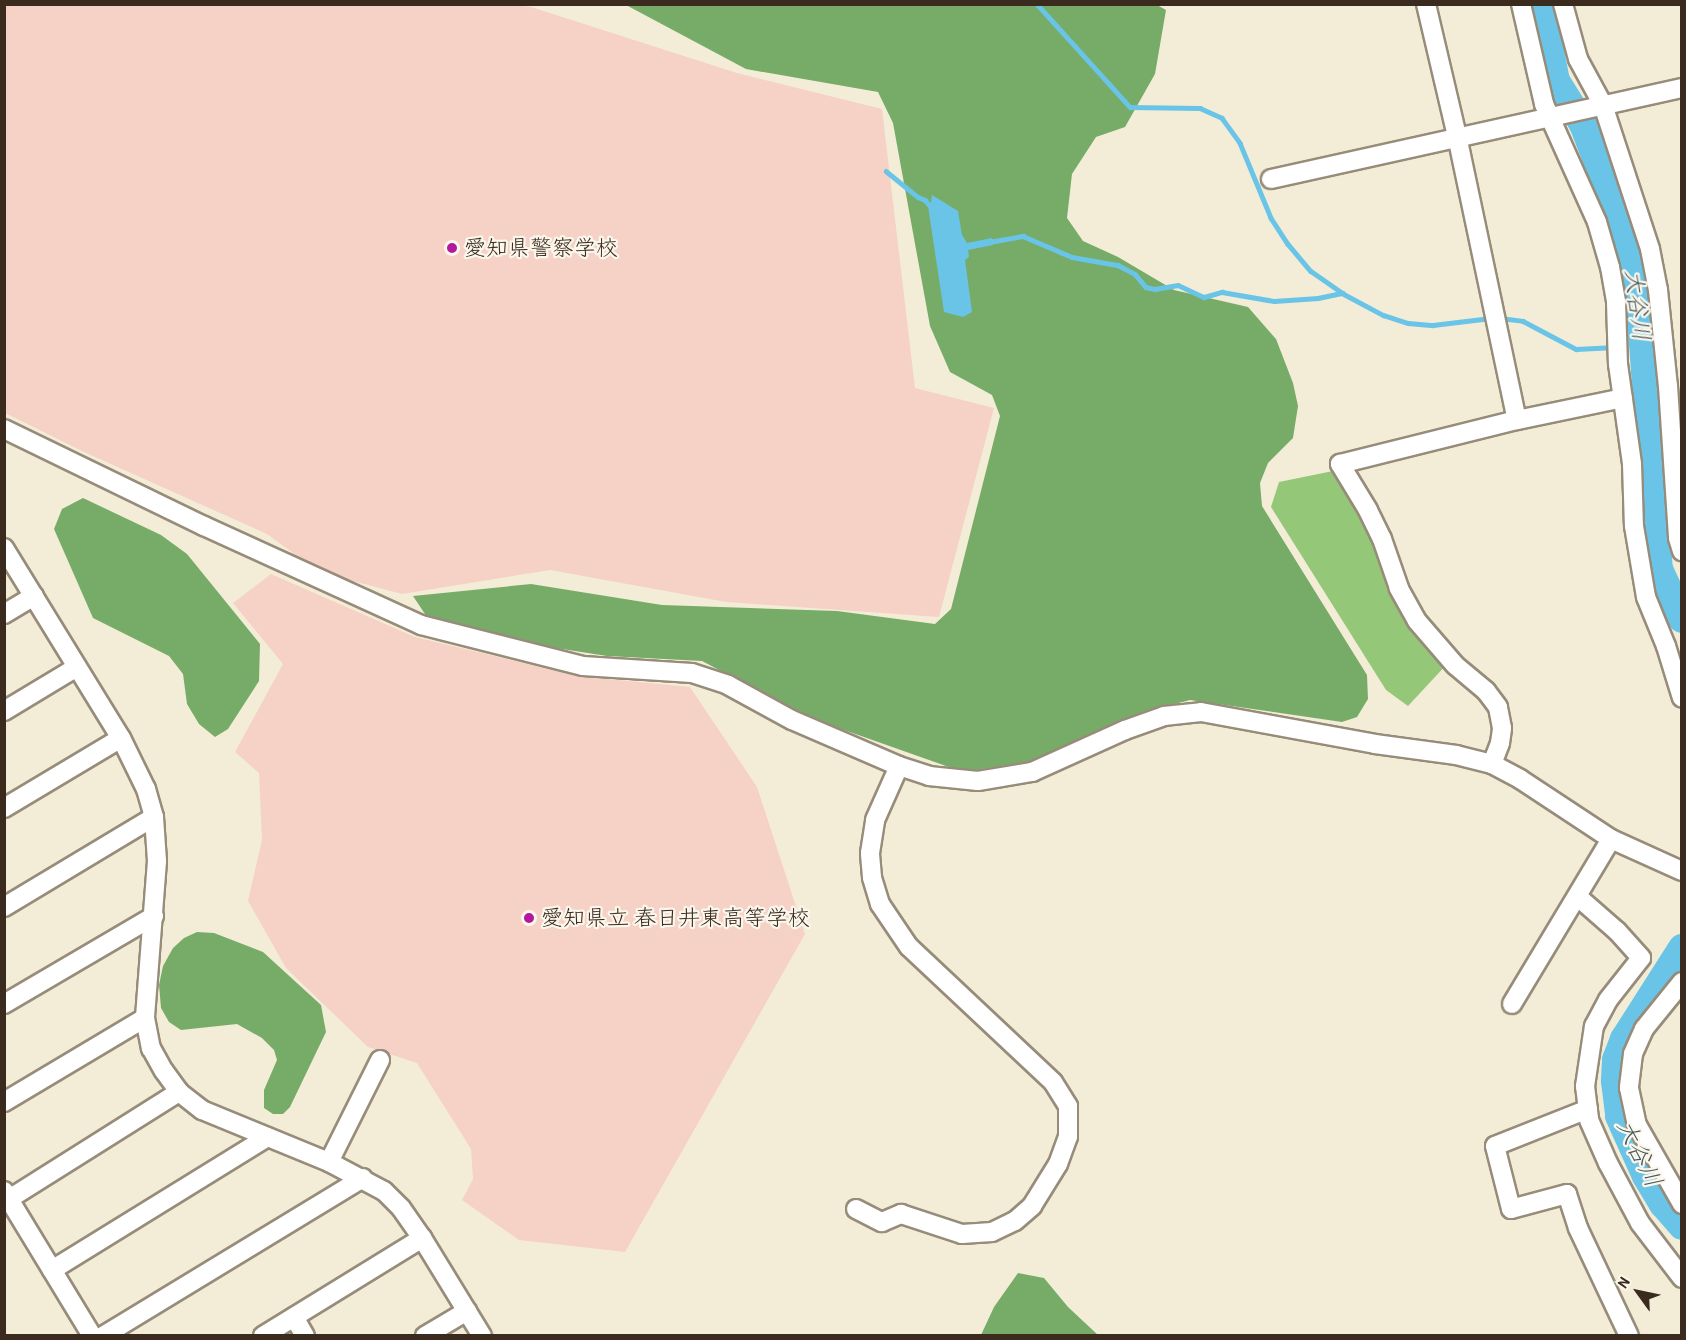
<!DOCTYPE html>
<meta charset="utf-8">
<style>
body{margin:0}
#map{position:relative;width:1686px;height:1340px;overflow:hidden;background:#f3edd7;font-family:"Patrick Hand","Klee One",sans-serif}
div>[style]{position:absolute}
.built>*{inset:0;background:#f6d1c5}
.green>*{inset:0;background:#94c778}
.forest>*{inset:0;background:#77ac68}
.water>*{inset:0;background:#69c4e7}
.stream>*{height:4.5px;margin:-2.25px;padding:0 2.25px;transform-origin:2.25px;border-radius:2.25px;background:#69c4e7}
.river>*{height:28px;margin:-14px;padding:0 14px;transform-origin:14px;border-radius:14px;background:#69c4e7}
.roads{filter:drop-shadow(2px 0 #978c7a) drop-shadow(-2px 0 #978c7a) drop-shadow(0 2px #978c7a) drop-shadow(0 -2px #978c7a)}
.minor>*{height:18px;margin:-9px;padding:0 9px;transform-origin:9px;border-radius:9px;background:#fff}
.dots>*{width:16px;height:16px;translate:-50% -50%;box-sizing:border-box;border:3px solid #fbf7ec;border-radius:50%}
span{translate:-50% -50%;white-space:nowrap;text-align:center;line-height:1.15;-webkit-text-stroke:4.5px #fbf7ec;paint-order:stroke}
.poi-label{font-size:22px;color:#3b2a1e}
.left{translate:0 -50%;text-align:left}
.water-label{font-size:24px;color:#49585a;font-style:italic}
.frame{position:absolute;inset:0;border:6px solid #3b2a1e;pointer-events:none}
.north{position:absolute;left:1608px;top:1262px;width:60px;height:60px;-webkit-text-stroke:4px #fbf7ec;paint-order:stroke;rotate:303deg;font-size:16px;font-weight:700;line-height:24px;text-align:center;color:#3b2a1e}
.north::after{content:'';display:block;margin:auto;width:21px;height:27px;background:#3b2a1e;clip-path:polygon(50% 0,100% 100%,50% 72%,0 100%)}
</style>
<div id="map">
<div class="built">
<div style="clip-path:polygon(508px 4px,531px 7px,737px 73px,882px 109px,915px 388px,994px 408px,939px 617px,726px 602px,550px 570px,402px 594px,319px 572px,267px 534px,84px 452px,5px 413px,4px 5px)"></div>
<div style="clip-path:polygon(271px 574px,415px 637px,577px 676px,690px 687px,757px 787px,805px 934px,625px 1252px,519px 1240px,462px 1200px,473px 1179px,471px 1149px,417px 1063px,368px 1047px,286px 968px,248px 901px,262px 840px,259px 773px,235px 752px,283px 664px,233px 603px)"></div>
</div>
<div class="green">
<div style="clip-path:polygon(1333px 471px,1364px 513px,1448px 663px,1408px 706px,1386px 690px,1271px 507px,1279px 482px)"></div>
</div>
<div class="forest">
<div style="clip-path:polygon(626px 5px,1157px 5px,1166px 10px,1155px 74px,1125px 127px,1096px 137px,1072px 174px,1067px 218px,1083px 241px,1118px 257px,1174px 290px,1248px 307px,1276px 339px,1293px 383px,1298px 406px,1293px 438px,1268px 463px,1260px 483px,1262px 506px,1367px 675px,1368px 699px,1357px 717px,1342px 722px,1190px 700px,1148px 711px,1032px 761px,963px 772px,813px 719px,702px 661px,607px 656px,543px 646px,427px 617px,413px 596px,531px 584px,662px 605px,837px 611px,935px 624px,951px 609px,1000px 416px,992px 395px,950px 372px,930px 326px,893px 123px,878px 92px,746px 69px)"></div>
<div style="clip-path:polygon(83px 498px,161px 535px,187px 554px,260px 644px,259px 681px,228px 729px,215px 737px,199px 724px,187px 704px,183px 674px,169px 656px,93px 618px,54px 529px,62px 509px)"></div>
<div style="clip-path:polygon(197px 932px,214px 933px,263px 952px,321px 1005px,326px 1032px,290px 1107px,283px 1114px,273px 1114px,264px 1108px,264px 1090px,277px 1060px,274px 1050px,262px 1038px,237px 1024px,181px 1030px,169px 1022px,161px 1008px,159px 985px,163px 966px,173px 948px,184px 938px)"></div>
<div style="clip-path:polygon(1018px 1273px,1044px 1278px,1068px 1307px,1098px 1335px,981px 1335px,994px 1307px)"></div>
</div>
<div class="water">
<div style="clip-path:polygon(932px 195px,958px 211px,962px 235px,967px 243px,992px 238px,993px 245px,968px 250px,969px 257px,965px 260px,972px 312px,963px 317px,944px 312px,928px 206px,931px 202px)"></div>
</div>
<div class="stream">
<div style="left:1037px;top:4px;width:139px;rotate:47.9deg"></div>
<div style="left:1130px;top:107px;width:70px;rotate:0.8deg"></div>
<div style="left:1200px;top:108px;width:24px;rotate:24deg"></div>
<div style="left:1222px;top:118px;width:31px;rotate:54deg"></div>
<div style="left:1240px;top:143px;width:81px;rotate:67.5deg"></div>
<div style="left:1271px;top:218px;width:31px;rotate:57deg"></div>
<div style="left:1288px;top:244px;width:35px;rotate:50deg"></div>
<div style="left:1311px;top:271px;width:38px;rotate:35deg"></div>
<div style="left:1342px;top:293px;width:47px;rotate:28.2deg"></div>
<div style="left:1383px;top:315px;width:26px;rotate:18deg"></div>
<div style="left:1408px;top:323px;width:25px;rotate:5deg"></div>
<div style="left:1433px;top:325px;width:58px;rotate:-6.9deg"></div>
<div style="left:886px;top:171px;width:41px;rotate:39.1deg"></div>
<div style="left:918px;top:197px;width:8px;rotate:23deg"></div>
<div style="left:925px;top:200px;width:11px;rotate:49deg"></div>
<div style="left:989px;top:242px;width:35px;rotate:-10deg"></div>
<div style="left:1023px;top:236px;width:53px;rotate:23.2deg"></div>
<div style="left:1072px;top:257px;width:47px;rotate:9.9deg"></div>
<div style="left:1118px;top:265px;width:19px;rotate:28deg"></div>
<div style="left:1135px;top:274px;width:17px;rotate:50deg"></div>
<div style="left:1146px;top:287px;width:9px;rotate:13deg"></div>
<div style="left:1155px;top:289px;width:23px;rotate:-10deg"></div>
<div style="left:1178px;top:285px;width:29px;rotate:25deg"></div>
<div style="left:1204px;top:297px;width:19px;rotate:-16deg"></div>
<div style="left:1222px;top:292px;width:53px;rotate:9.8deg"></div>
<div style="left:1274px;top:301px;width:44px;rotate:-3.9deg"></div>
<div style="left:1318px;top:298px;width:25px;rotate:-12deg"></div>
<div style="left:1500px;top:318px;width:23px;rotate:7deg"></div>
<div style="left:1523px;top:321px;width:60px;rotate:27.8deg"></div>
<div style="left:1576px;top:349px;width:34px;rotate:-3deg"></div>
</div>
<div class="river">
<div style="left:1541px;top:4px;width:78px;rotate:79deg"></div>
<div style="left:1556px;top:81px;width:51px;rotate:57.9deg"></div>
<div style="left:1583px;top:124px;width:129px;rotate:69deg"></div>
<div style="left:1629px;top:244px;width:100px;rotate:82deg"></div>
<div style="left:1643px;top:343px;width:227px;rotate:86deg"></div>
<div style="left:1659px;top:569px;width:55px;rotate:65.3deg"></div>
<div style="left:1682px;top:948px;width:108px;rotate:122.5deg"></div>
<div style="left:1624px;top:1039px;width:22px;rotate:111deg"></div>
<div style="left:1616px;top:1060px;width:21px;rotate:93deg"></div>
<div style="left:1615px;top:1081px;width:35px;rotate:83deg"></div>
<div style="left:1619px;top:1116px;width:66px;rotate:65.8deg"></div>
<div style="left:1646px;top:1176px;width:33px;rotate:59deg"></div>
<div style="left:1663px;top:1204px;width:29px;rotate:49deg"></div>
</div>
<div class="roads">
<div class="minor">
<div style="left:1426px;top:4px;width:136px;rotate:76.8deg"></div>
<div style="left:1457px;top:136px;width:290px;rotate:78.1deg"></div>
<div style="left:1521px;top:4px;width:103px;rotate:77deg"></div>
<div style="left:1544px;top:104px;width:129px;rotate:65.8deg"></div>
<div style="left:1597px;top:222px;width:47px;rotate:73.9deg"></div>
<div style="left:1610px;top:267px;width:36px;rotate:80deg"></div>
<div style="left:1616px;top:302px;width:62px;rotate:88.2deg"></div>
<div style="left:1618px;top:364px;width:101px;rotate:82deg"></div>
<div style="left:1632px;top:464px;width:62px;rotate:88.2deg"></div>
<div style="left:1634px;top:526px;width:72px;rotate:80.4deg"></div>
<div style="left:1646px;top:597px;width:53px;rotate:67.8deg"></div>
<div style="left:1666px;top:646px;width:54px;rotate:72.9deg"></div>
<div style="left:1563px;top:4px;width:57px;rotate:74.7deg"></div>
<div style="left:1578px;top:59px;width:52px;rotate:61.5deg"></div>
<div style="left:1603px;top:105px;width:151px;rotate:71.9deg"></div>
<div style="left:1650px;top:249px;width:42px;rotate:79deg"></div>
<div style="left:1658px;top:290px;width:97px;rotate:84.1deg"></div>
<div style="left:1668px;top:386px;width:152px;rotate:86.2deg"></div>
<div style="left:1678px;top:538px;width:14px;rotate:73deg"></div>
<div style="left:1271px;top:179px;width:421px;rotate:-12.5deg"></div>
<div style="left:4px;top:429px;width:222px;rotate:25.9deg"></div>
<div style="left:204px;top:526px;width:239px;rotate:24.5deg"></div>
<div style="left:421px;top:625px;width:167px;rotate:14.2deg"></div>
<div style="left:583px;top:666px;width:109px;rotate:3.7deg"></div>
<div style="left:692px;top:673px;width:38px;rotate:18deg"></div>
<div style="left:728px;top:685px;width:73px;rotate:28.7deg"></div>
<div style="left:792px;top:720px;width:116px;rotate:23.3deg"></div>
<div style="left:899px;top:766px;width:32px;rotate:18deg"></div>
<div style="left:929px;top:776px;width:49px;rotate:5.8deg"></div>
<div style="left:978px;top:781px;width:55px;rotate:-9.5deg"></div>
<div style="left:1032px;top:772px;width:102px;rotate:-24.3deg"></div>
<div style="left:1125px;top:730px;width:41px;rotate:-19.7deg"></div>
<div style="left:1164px;top:716px;width:37px;rotate:-6deg"></div>
<div style="left:1201px;top:712px;width:177px;rotate:10.4deg"></div>
<div style="left:1375px;top:744px;width:82px;rotate:7.7deg"></div>
<div style="left:1456px;top:755px;width:37px;rotate:14deg"></div>
<div style="left:1492px;top:764px;width:32px;rotate:28deg"></div>
<div style="left:1520px;top:779px;width:109px;rotate:33.4deg"></div>
<div style="left:1611px;top:839px;width:78px;rotate:24.3deg"></div>
<div style="left:4px;top:548px;width:223px;rotate:58.4deg"></div>
<div style="left:121px;top:738px;width:57px;rotate:63.9deg"></div>
<div style="left:146px;top:789px;width:29px;rotate:74deg"></div>
<div style="left:154px;top:817px;width:44px;rotate:86.1deg"></div>
<div style="left:157px;top:861px;width:157px;rotate:94.4deg"></div>
<div style="left:145px;top:1018px;width:31px;rotate:79deg"></div>
<div style="left:151px;top:1048px;width:26px;rotate:61deg"></div>
<div style="left:164px;top:1071px;width:26px;rotate:54deg"></div>
<div style="left:179px;top:1092px;width:29px;rotate:38deg"></div>
<div style="left:202px;top:1110px;width:137px;rotate:22.3deg"></div>
<div style="left:329px;top:1162px;width:62px;rotate:27.8deg"></div>
<div style="left:384px;top:1191px;width:24px;rotate:45deg"></div>
<div style="left:401px;top:1208px;width:37px;rotate:55deg"></div>
<div style="left:422px;top:1238px;width:115px;rotate:58.5deg"></div>
<div style="left:4px;top:614px;width:35px;rotate:-31deg"></div>
<div style="left:4px;top:711px;width:85px;rotate:-31.1deg"></div>
<div style="left:1492px;top:764px;width:22px;rotate:-69deg"></div>
<div style="left:1500px;top:743px;width:15px;rotate:-82deg"></div>
<div style="left:1502px;top:728px;width:21px;rotate:-101deg"></div>
<div style="left:1498px;top:707px;width:20px;rotate:-127deg"></div>
<div style="left:1486px;top:691px;width:40px;rotate:-140deg"></div>
<div style="left:1455px;top:665px;width:58px;rotate:-130.8deg"></div>
<div style="left:1417px;top:621px;width:38px;rotate:-119deg"></div>
<div style="left:1399px;top:588px;width:52px;rotate:-109.1deg"></div>
<div style="left:1382px;top:539px;width:32px;rotate:-116deg"></div>
<div style="left:1368px;top:510px;width:54px;rotate:-121.3deg"></div>
<div style="left:1340px;top:464px;width:182px;rotate:-14deg"></div>
<div style="left:1517px;top:420px;width:108px;rotate:-11.7deg"></div>
<div style="left:4px;top:808px;width:136px;rotate:-30.9deg"></div>
<div style="left:1578px;top:897px;width:52px;rotate:41.1deg"></div>
<div style="left:1617px;top:931px;width:36px;rotate:48deg"></div>
<div style="left:1641px;top:958px;width:53px;rotate:128.2deg"></div>
<div style="left:1608px;top:1000px;width:30px;rotate:118deg"></div>
<div style="left:1594px;top:1026px;width:61px;rotate:98.5deg"></div>
<div style="left:1585px;top:1086px;width:34px;rotate:83deg"></div>
<div style="left:1589px;top:1120px;width:47px;rotate:66.2deg"></div>
<div style="left:1608px;top:1163px;width:68px;rotate:61.9deg"></div>
<div style="left:1640px;top:1223px;width:69px;rotate:52.6deg"></div>
<div style="left:4px;top:907px;width:175px;rotate:-31deg"></div>
<div style="left:1682px;top:982px;width:60px;rotate:129deg"></div>
<div style="left:1644px;top:1029px;width:27px;rotate:114deg"></div>
<div style="left:1633px;top:1054px;width:34px;rotate:97deg"></div>
<div style="left:1629px;top:1088px;width:38px;rotate:78deg"></div>
<div style="left:1637px;top:1125px;width:91px;rotate:60.3deg"></div>
<div style="left:4px;top:1004px;width:174px;rotate:-30.4deg"></div>
<div style="left:1512px;top:1004px;width:192px;rotate:-59deg"></div>
<div style="left:4px;top:1102px;width:164px;rotate:-30.8deg"></div>
<div style="left:1588px;top:1109px;width:100px;rotate:158.3deg"></div>
<div style="left:1495px;top:1146px;width:65px;rotate:75.7deg"></div>
<div style="left:1511px;top:1209px;width:58px;rotate:-15deg"></div>
<div style="left:1567px;top:1194px;width:36px;rotate:72deg"></div>
<div style="left:1578px;top:1228px;width:119px;rotate:64.7deg"></div>
<div style="left:329px;top:1162px;width:114px;rotate:-63.4deg"></div>
<div style="left:4px;top:1191px;width:170px;rotate:58.7deg"></div>
<div style="left:9px;top:1199px;width:201px;rotate:-32.2deg"></div>
<div style="left:856px;top:1209px;width:29px;rotate:27deg"></div>
<div style="left:882px;top:1222px;width:21px;rotate:-23deg"></div>
<div style="left:901px;top:1214px;width:64px;rotate:18.2deg"></div>
<div style="left:962px;top:1234px;width:30px;rotate:-4deg"></div>
<div style="left:992px;top:1232px;width:25px;rotate:-26deg"></div>
<div style="left:1015px;top:1221px;width:23px;rotate:-41deg"></div>
<div style="left:1032px;top:1206px;width:49px;rotate:-58.2deg"></div>
<div style="left:1058px;top:1164px;width:29px;rotate:-70deg"></div>
<div style="left:1068px;top:1137px;width:31px;rotate:-90deg"></div>
<div style="left:1068px;top:1106px;width:28px;rotate:-122deg"></div>
<div style="left:1053px;top:1082px;width:197px;rotate:-136.8deg"></div>
<div style="left:909px;top:947px;width:52px;rotate:-124deg"></div>
<div style="left:880px;top:904px;width:28px;rotate:-107deg"></div>
<div style="left:872px;top:877px;width:24px;rotate:-95deg"></div>
<div style="left:870px;top:853px;width:33px;rotate:-81deg"></div>
<div style="left:875px;top:820px;width:59px;rotate:-66deg"></div>
<div style="left:52px;top:1270px;width:253px;rotate:-31.7deg"></div>
<div style="left:294px;top:1317px;width:22px;rotate:60deg"></div>
<div style="left:103px;top:1336px;width:304px;rotate:-31.3deg"></div>
<div style="left:263px;top:1336px;width:187px;rotate:-31.6deg"></div>
<div style="left:425px;top:1336px;width:49px;rotate:-30.8deg"></div>
</div>
</div>
<div class="dots">
<div style="left:452px;top:248px;background:#b5179e"></div>
<div style="left:529px;top:918px;background:#b5179e"></div>
</div>
<div class="poi-label">
<span class="left" style="left:464px;top:248px">愛知県警察学校</span>
<span class="left" style="left:541px;top:918px">愛知県立 春日井東高等学校</span>
</div>
<div class="water-label">
<span style="left:1638px;top:305px;rotate:83deg">大谷川</span>
<span style="left:1640px;top:1153px;rotate:64deg">大谷川</span>
</div>
<div class="frame"></div>
<div class="north">N</div>
</div>
